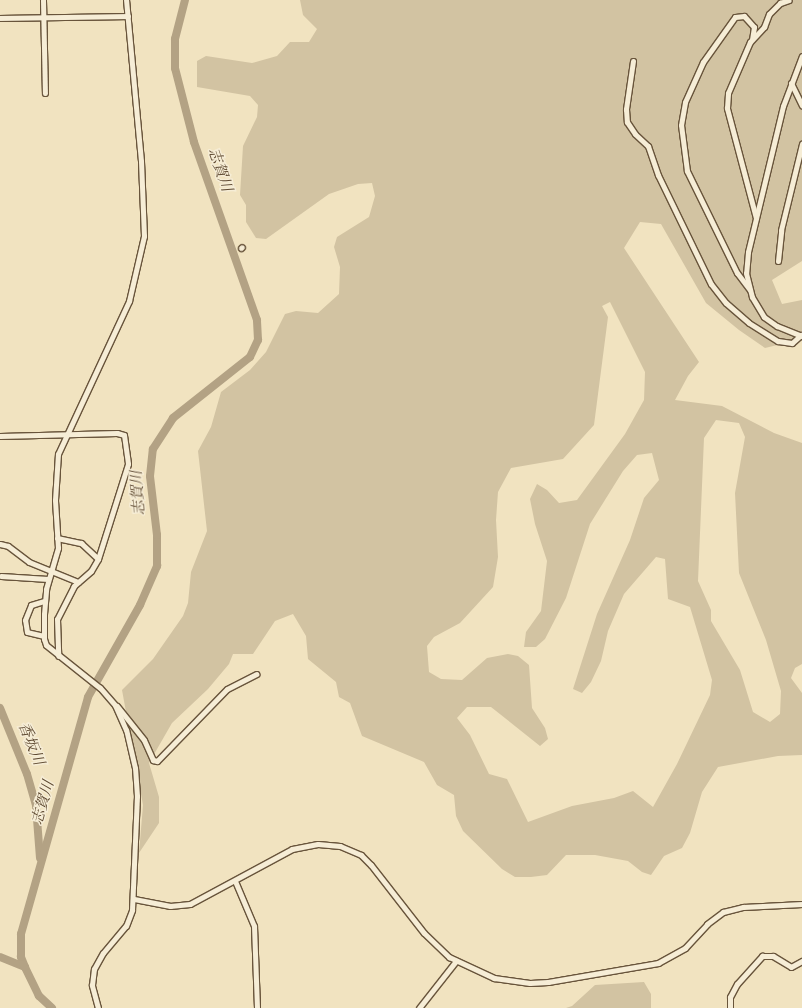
<!DOCTYPE html>
<meta charset="utf-8">
<style>
body{margin:0}
#map{position:relative;width:802px;height:1008px;overflow:hidden;background:#f1e3c0;font-family:Vollkorn,"Noto Serif JP",serif}
div>[style]{position:absolute}
.green>*{inset:0;background:#d2c3a2}
.river>*{height:8px;margin:-4px;padding:0 4px;transform-origin:4px;border-radius:4px;background:#b3a284}
.roads{filter:drop-shadow(1px 0 #68543b) drop-shadow(-1px 0 #68543b) drop-shadow(0 1px #68543b) drop-shadow(0 -1px #68543b)}
.minor>*{height:5px;margin:-2.5px;padding:0 2.5px;transform-origin:2.5px;border-radius:2.5px;background:#f6edd6}
span{translate:-50% -50%;white-space:nowrap;text-align:center;line-height:1.15;-webkit-text-stroke:3px #f6edd6;paint-order:stroke}
.water-label{font-size:15px;color:#5f4a32;font-style:italic}
</style>
<div id="map">
<div class="green">
<div style="clip-path:polygon(evenodd,300px 0,802px 0,802px 261px,772px 280px,782px 304px,802px 300px,802px 339px,765px 348px,739px 330px,706px 303px,661px 224px,640px 222px,624px 248px,699px 362px,688px 376px,675px 400px,722px 406px,774px 433px,802px 443px,802px 664px,795px 668px,791px 678px,802px 693px,802px 755px,778px 756px,718px 767px,702px 792px,690px 833px,682px 848px,664px 856px,651px 875px,642px 872px,628px 861px,595px 855px,566px 855px,547px 875px,531px 877px,515px 877px,502px 869px,463px 831px,456px 816px,454px 795px,437px 785px,424px 762px,362px 736px,350px 703px,339px 697px,336px 682px,308px 659px,306px 636px,293px 614px,275px 621px,253px 654px,233px 654px,229px 664px,208px 689px,172px 723px,149px 763px,159px 797px,159px 823px,139px 853px,143px 805px,122px 690px,153px 659px,183px 616px,188px 603px,191px 572px,207px 531px,198px 451px,211px 427px,221px 392px,250px 370px,266px 352px,285px 314px,296px 311px,318px 313px,339px 294px,340px 267px,334px 247px,337px 237px,369px 217px,375px 196px,372px 183px,358px 184px,329px 194px,266px 239px,256px 238px,246px 222px,246px 205px,240px 195px,243px 146px,257px 117px,258px 105px,250px 96px,197px 87px,197px 61px,206px 56px,252px 63px,277px 56px,290px 42px,309px 42px,317px 29px,303px 15px,300px 0,610px 302px,645px 372px,644px 400px,625px 434px,577px 500px,559px 503px,547px 490px,537px 484px,530px 499px,535px 524px,547px 561px,541px 611px,526px 632px,524px 647px,536px 647px,545px 639px,566px 598px,590px 524px,623px 471px,637px 455px,652px 453px,659px 480px,644px 498px,630px 540px,597px 614px,573px 689px,582px 693px,591px 682px,601px 661px,608px 631px,624px 594px,656px 557px,665px 559px,668px 599px,690px 607px,712px 680px,710px 695px,677px 764px,653px 807px,633px 791px,614px 798px,572px 806px,528px 822px,507px 779px,489px 774px,470px 735px,457px 718px,467px 707px,491px 707px,540px 746px,548px 739px,545px 728px,532px 708px,529px 665px,518px 656px,508px 654px,487px 658px,462px 680px,441px 679px,429px 672px,427px 646px,434px 637px,460px 623px,493px 587px,498px 557px,496px 520px,498px 492px,511px 468px,563px 459px,594px 425px,608px 317px,602px 306px,610px 302px,300px 0,716px 420px,739px 423px,745px 437px,735px 493px,739px 573px,766px 640px,781px 691px,780px 714px,770px 722px,753px 712px,740px 670px,711px 621px,711px 610px,698px 581px,704px 438px,716px 420px)"></div>
<div style="clip-path:polygon(644px 982px,651px 994px,651px 1008px,566px 1008px,572px 1006px,595px 985px)"></div>
</div>
<div class="river">
<div style="left:0;top:708px;width:71px;rotate:67.8deg"></div>
<div style="left:27px;top:774px;width:33px;rotate:74deg"></div>
<div style="left:36px;top:806px;width:52px;rotate:85.6deg"></div>
<div style="left:0;top:957px;width:27px;rotate:22deg"></div>
<div style="left:52px;top:1008px;width:18px;rotate:-137deg"></div>
<div style="left:39px;top:996px;width:32px;rotate:-116deg"></div>
<div style="left:25px;top:967px;width:11px;rotate:-112deg"></div>
<div style="left:21px;top:957px;width:23px;rotate:-90deg"></div>
<div style="left:21px;top:934px;width:246px;rotate:-74.2deg"></div>
<div style="left:88px;top:697px;width:106px;rotate:-60.5deg"></div>
<div style="left:140px;top:605px;width:43px;rotate:-66.4deg"></div>
<div style="left:157px;top:566px;width:31px;rotate:-90deg"></div>
<div style="left:157px;top:535px;width:59px;rotate:-96.8deg"></div>
<div style="left:150px;top:476px;width:27px;rotate:-84deg"></div>
<div style="left:153px;top:449px;width:37px;rotate:-57deg"></div>
<div style="left:173px;top:418px;width:98px;rotate:-38.4deg"></div>
<div style="left:250px;top:357px;width:19px;rotate:-65deg"></div>
<div style="left:258px;top:340px;width:20px;rotate:-93deg"></div>
<div style="left:257px;top:320px;width:189px;rotate:-109.5deg"></div>
<div style="left:194px;top:142px;width:76px;rotate:-104.4deg"></div>
<div style="left:175px;top:68px;width:29px;rotate:-90deg"></div>
<div style="left:175px;top:39px;width:40px;rotate:-75.6deg"></div>
</div>
<div class="roads">
<div class="minor">
<div style="left:43px;top:0;width:93px;rotate:88.8deg"></div>
<div style="left:0;top:18px;width:128px;rotate:-0.9deg"></div>
<div style="left:802px;top:56px;width:53px;rotate:110.8deg"></div>
<div style="left:783px;top:106px;width:150px;rotate:103.5deg"></div>
<div style="left:748px;top:252px;width:21px;rotate:95deg"></div>
<div style="left:746px;top:273px;width:25px;rotate:76deg"></div>
<div style="left:752px;top:297px;width:23px;rotate:59deg"></div>
<div style="left:764px;top:317px;width:16px;rotate:35deg"></div>
<div style="left:777px;top:326px;width:27px;rotate:22deg"></div>
<div style="left:633px;top:61px;width:49px;rotate:98.3deg"></div>
<div style="left:626px;top:109px;width:13px;rotate:86deg"></div>
<div style="left:627px;top:122px;width:14px;rotate:56deg"></div>
<div style="left:635px;top:134px;width:18px;rotate:43deg"></div>
<div style="left:648px;top:146px;width:31px;rotate:71deg"></div>
<div style="left:658px;top:175px;width:121px;rotate:64.1deg"></div>
<div style="left:711px;top:284px;width:24px;rotate:52deg"></div>
<div style="left:726px;top:303px;width:30px;rotate:41deg"></div>
<div style="left:749px;top:323px;width:34px;rotate:32deg"></div>
<div style="left:778px;top:341px;width:14px;rotate:8deg"></div>
<div style="left:792px;top:343px;width:12px;rotate:-42deg"></div>
<div style="left:791px;top:83px;width:25px;rotate:64deg"></div>
<div style="left:756px;top:218px;width:114px;rotate:-104.8deg"></div>
<div style="left:727px;top:108px;width:15px;rotate:-86deg"></div>
<div style="left:728px;top:93px;width:56px;rotate:-66.7deg"></div>
<div style="left:750px;top:42px;width:21px;rotate:-47deg"></div>
<div style="left:764px;top:27px;width:14px;rotate:-69deg"></div>
<div style="left:769px;top:14px;width:16px;rotate:-45deg"></div>
<div style="left:780px;top:3px;width:9px;rotate:-18deg"></div>
<div style="left:241px;top:248px;width:1px;rotate:-45deg"></div>
<div style="left:778px;top:261px;width:31px;rotate:-84deg"></div>
<div style="left:781px;top:230px;width:89px;rotate:-76.3deg"></div>
<div style="left:750px;top:290px;width:21px;rotate:-127deg"></div>
<div style="left:737px;top:273px;width:114px;rotate:-116.1deg"></div>
<div style="left:687px;top:171px;width:46px;rotate:-97.4deg"></div>
<div style="left:681px;top:125px;width:23px;rotate:-80deg"></div>
<div style="left:685px;top:102px;width:44px;rotate:-65.8deg"></div>
<div style="left:703px;top:62px;width:55px;rotate:-54.6deg"></div>
<div style="left:735px;top:17px;width:9px;rotate:-6deg"></div>
<div style="left:744px;top:16px;width:15px;rotate:48deg"></div>
<div style="left:754px;top:27px;width:12px;rotate:99deg"></div>
<div style="left:0;top:436px;width:117px;rotate:-1.5deg"></div>
<div style="left:117px;top:433px;width:7px;rotate:16deg"></div>
<div style="left:124px;top:435px;width:29px;rotate:82deg"></div>
<div style="left:128px;top:464px;width:100px;rotate:107.5deg"></div>
<div style="left:98px;top:559px;width:14px;rotate:120deg"></div>
<div style="left:91px;top:571px;width:23px;rotate:139deg"></div>
<div style="left:74px;top:586px;width:37px;rotate:117deg"></div>
<div style="left:57px;top:619px;width:37px;rotate:88deg"></div>
<div style="left:57px;top:538px;width:25px;rotate:12deg"></div>
<div style="left:81px;top:543px;width:23px;rotate:43deg"></div>
<div style="left:0;top:544px;width:8px;rotate:14deg"></div>
<div style="left:8px;top:546px;width:26px;rotate:37deg"></div>
<div style="left:29px;top:562px;width:53px;rotate:22.2deg"></div>
<div style="left:1px;top:576px;width:47px;rotate:3.7deg"></div>
<div style="left:44px;top:636px;width:17px;rotate:-167deg"></div>
<div style="left:27px;top:632px;width:12px;rotate:-99deg"></div>
<div style="left:25px;top:620px;width:16px;rotate:-68deg"></div>
<div style="left:31px;top:605px;width:14px;rotate:-17deg"></div>
<div style="left:117px;top:706px;width:43px;rotate:51.5deg"></div>
<div style="left:144px;top:740px;width:22px;rotate:66deg"></div>
<div style="left:153px;top:760px;width:4px;rotate:14deg"></div>
<div style="left:157px;top:761px;width:100px;rotate:-45.8deg"></div>
<div style="left:227px;top:689px;width:33px;rotate:-27deg"></div>
<div style="left:235px;top:881px;width:49px;rotate:67.1deg"></div>
<div style="left:254px;top:926px;width:82px;rotate:87.9deg"></div>
<div style="left:134px;top:899px;width:37px;rotate:11deg"></div>
<div style="left:170px;top:906px;width:20px;rotate:-6deg"></div>
<div style="left:190px;top:904px;width:116px;rotate:-28.3deg"></div>
<div style="left:292px;top:849px;width:26px;rotate:-11deg"></div>
<div style="left:318px;top:844px;width:22px;rotate:5deg"></div>
<div style="left:340px;top:846px;width:23px;rotate:23deg"></div>
<div style="left:361px;top:855px;width:14px;rotate:45deg"></div>
<div style="left:371px;top:865px;width:86px;rotate:52.1deg"></div>
<div style="left:424px;top:933px;width:35px;rotate:44deg"></div>
<div style="left:449px;top:957px;width:50px;rotate:25deg"></div>
<div style="left:494px;top:978px;width:36px;rotate:8deg"></div>
<div style="left:530px;top:983px;width:18px;rotate:-3deg"></div>
<div style="left:548px;top:982px;width:112px;rotate:-9.8deg"></div>
<div style="left:658px;top:963px;width:31px;rotate:-29deg"></div>
<div style="left:685px;top:948px;width:33px;rotate:-47deg"></div>
<div style="left:707px;top:924px;width:20px;rotate:-37deg"></div>
<div style="left:723px;top:912px;width:21px;rotate:-14deg"></div>
<div style="left:743px;top:907px;width:59px;rotate:-2.9deg"></div>
<div style="left:98px;top:1008px;width:24px;rotate:-105deg"></div>
<div style="left:92px;top:985px;width:16px;rotate:-83deg"></div>
<div style="left:94px;top:969px;width:18px;rotate:-61deg"></div>
<div style="left:103px;top:953px;width:35px;rotate:-50deg"></div>
<div style="left:126px;top:926px;width:17px;rotate:-69deg"></div>
<div style="left:132px;top:910px;width:114px;rotate:-87.5deg"></div>
<div style="left:137px;top:796px;width:28px;rotate:-94deg"></div>
<div style="left:135px;top:768px;width:39px;rotate:-103deg"></div>
<div style="left:126px;top:730px;width:27px;rotate:-114deg"></div>
<div style="left:115px;top:705px;width:23px;rotate:-131deg"></div>
<div style="left:100px;top:688px;width:69px;rotate:-141.5deg"></div>
<div style="left:46px;top:645px;width:6px;rotate:-108deg"></div>
<div style="left:44px;top:639px;width:25px;rotate:-90deg"></div>
<div style="left:44px;top:614px;width:25px;rotate:-85deg"></div>
<div style="left:46px;top:589px;width:43px;rotate:-73.7deg"></div>
<div style="left:58px;top:548px;width:48px;rotate:-93.6deg"></div>
<div style="left:55px;top:500px;width:46px;rotate:-86.3deg"></div>
<div style="left:58px;top:454px;width:169px;rotate:-65.1deg"></div>
<div style="left:129px;top:301px;width:67px;rotate:-77deg"></div>
<div style="left:144px;top:236px;width:75px;rotate:-92.3deg"></div>
<div style="left:141px;top:161px;width:162px;rotate:-95.3deg"></div>
<div style="left:419px;top:1008px;width:60px;rotate:-51.8deg"></div>
<div style="left:730px;top:1008px;width:11px;rotate:-90deg"></div>
<div style="left:730px;top:997px;width:15px;rotate:-62deg"></div>
<div style="left:737px;top:984px;width:38px;rotate:-48deg"></div>
<div style="left:762px;top:956px;width:11px"></div>
<div style="left:773px;top:956px;width:21px;rotate:31deg"></div>
<div style="left:791px;top:967px;width:13px;rotate:-29deg"></div>
</div>
</div>
<div class="water-label">
<span style="left:219px;top:170px;rotate:71deg">志賀川</span>
<span style="left:139px;top:493px;rotate:-94deg">志賀川</span>
<span style="left:30px;top:744px;rotate:68deg">香坂川</span>
<span style="left:44px;top:803px;rotate:-74deg">志賀川</span>
</div>
</div>
